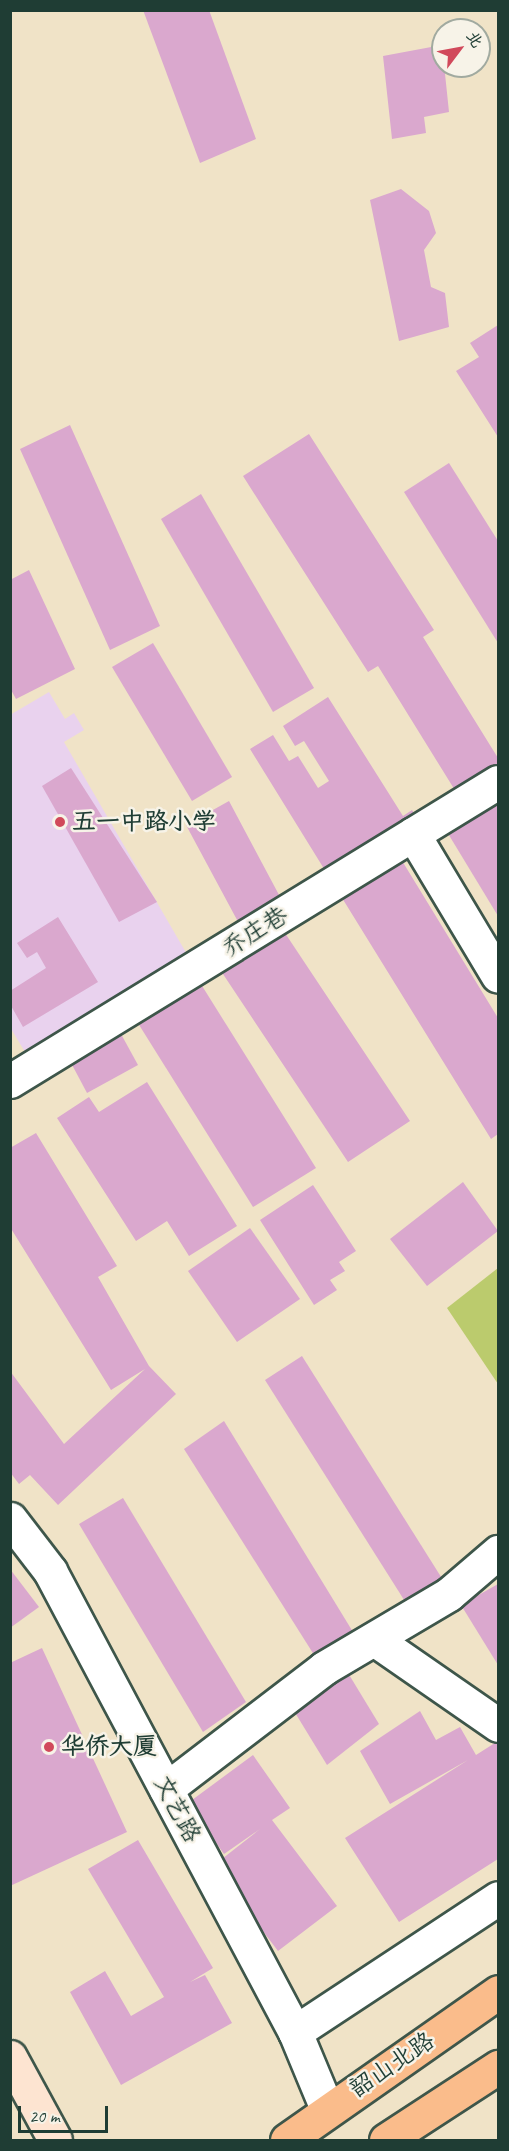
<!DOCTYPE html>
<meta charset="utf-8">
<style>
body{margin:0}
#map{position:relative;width:509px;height:2151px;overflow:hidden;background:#f0e3c7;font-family:Caveat,"LXGW WenKai TC",sans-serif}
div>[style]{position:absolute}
.built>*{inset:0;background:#e9d2ee}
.green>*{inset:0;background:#bbcb6d}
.building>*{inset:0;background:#daa8ce}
.roads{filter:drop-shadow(2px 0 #3e564a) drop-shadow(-2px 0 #3e564a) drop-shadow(0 2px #3e564a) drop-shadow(0 -2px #3e564a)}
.minor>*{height:33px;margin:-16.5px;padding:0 16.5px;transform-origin:16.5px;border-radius:16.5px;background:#fff}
.secondary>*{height:33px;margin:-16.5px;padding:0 16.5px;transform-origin:16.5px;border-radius:16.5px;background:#fde4d1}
.primary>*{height:33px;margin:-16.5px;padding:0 16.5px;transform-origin:16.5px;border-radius:16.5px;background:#fabc8b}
.dots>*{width:16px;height:16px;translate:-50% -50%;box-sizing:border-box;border:3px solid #f7f3e8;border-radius:50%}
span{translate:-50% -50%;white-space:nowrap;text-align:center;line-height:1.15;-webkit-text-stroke:5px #f7f3e8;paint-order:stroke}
.poi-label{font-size:24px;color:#1f3d34;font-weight:700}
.left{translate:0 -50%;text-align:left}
.street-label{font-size:24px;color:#1f3d34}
.frame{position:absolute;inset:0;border:12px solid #1f3d34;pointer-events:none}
.north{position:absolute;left:431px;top:18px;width:60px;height:60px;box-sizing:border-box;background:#f7f3e8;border:2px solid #a1aaa0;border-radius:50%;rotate:58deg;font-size:16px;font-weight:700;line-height:24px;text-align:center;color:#1f3d34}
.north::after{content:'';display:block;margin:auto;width:21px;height:27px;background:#d1495b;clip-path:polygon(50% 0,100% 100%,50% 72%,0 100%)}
.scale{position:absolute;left:18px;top:2106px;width:90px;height:27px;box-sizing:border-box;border:3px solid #1f3d34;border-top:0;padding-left:8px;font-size:18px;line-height:21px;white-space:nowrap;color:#1f3d34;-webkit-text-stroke:4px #f7f3e8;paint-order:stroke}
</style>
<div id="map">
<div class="built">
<div style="clip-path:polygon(49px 692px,65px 719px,74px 713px,84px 730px,64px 742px,188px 956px,25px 1052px,10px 1027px,10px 715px)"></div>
</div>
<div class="green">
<div style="clip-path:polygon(498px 1268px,498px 1384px,447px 1308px)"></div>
</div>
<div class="building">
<div style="clip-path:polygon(143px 10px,209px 10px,256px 139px,200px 163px)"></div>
<div style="clip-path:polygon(442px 45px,449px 112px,424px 117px,426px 133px,392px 139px,383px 56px)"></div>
<div style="clip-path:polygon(401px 189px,429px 211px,436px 233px,424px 250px,431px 287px,445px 293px,449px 327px,399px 341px,370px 200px)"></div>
<div style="clip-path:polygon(498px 325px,498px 437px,456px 371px,479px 357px,470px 343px)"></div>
<div style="clip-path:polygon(70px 425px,160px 626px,110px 650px,20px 449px)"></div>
<div style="clip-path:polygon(309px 434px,434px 630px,423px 637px,498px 758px,498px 776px,461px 800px,378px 666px,368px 672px,243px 476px)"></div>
<div style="clip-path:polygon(449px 463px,498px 541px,498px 643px,404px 492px)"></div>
<div style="clip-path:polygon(201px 494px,314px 688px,273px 712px,161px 519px)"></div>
<div style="clip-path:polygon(29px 570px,75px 669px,16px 699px,10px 688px,10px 580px)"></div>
<div style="clip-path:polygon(153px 643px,232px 777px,192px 801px,112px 667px)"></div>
<div style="clip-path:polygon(328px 697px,403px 816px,412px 810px,423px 828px,393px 846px,498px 1018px,498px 1134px,491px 1139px,250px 749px,273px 735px,289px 761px,298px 756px,318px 788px,329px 781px,304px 741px,295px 746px,283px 726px)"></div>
<div style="clip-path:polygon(71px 768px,157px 902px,119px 922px,42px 786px)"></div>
<div style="clip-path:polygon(498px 786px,498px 916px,441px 822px)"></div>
<div style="clip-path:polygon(229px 801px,286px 908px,273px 915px,410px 1121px,348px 1162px,211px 956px,243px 931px,186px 825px)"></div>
<div style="clip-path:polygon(58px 917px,98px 982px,23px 1027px,10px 1004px,10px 991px,46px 968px,37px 952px,27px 958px,17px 943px)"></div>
<div style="clip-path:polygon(199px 981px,316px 1168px,253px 1207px,136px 1020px)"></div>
<div style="clip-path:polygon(121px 1034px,138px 1065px,87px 1093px,70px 1061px)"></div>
<div style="clip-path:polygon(147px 1082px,237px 1226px,189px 1256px,167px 1221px,136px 1241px,57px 1118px,89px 1097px,99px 1112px)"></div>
<div style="clip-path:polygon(36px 1133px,117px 1266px,98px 1277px,149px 1366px,176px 1394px,58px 1505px,30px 1475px,19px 1484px,10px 1472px,10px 1371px,64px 1444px,145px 1369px,111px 1390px,10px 1227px,10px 1148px)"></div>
<div style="clip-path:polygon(463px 1182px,498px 1231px,427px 1286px,390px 1239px)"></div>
<div style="clip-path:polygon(313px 1185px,356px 1251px,339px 1262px,345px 1271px,330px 1280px,337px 1290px,314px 1305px,260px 1220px)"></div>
<div style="clip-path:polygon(250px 1228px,300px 1299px,237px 1342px,188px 1271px)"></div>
<div style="clip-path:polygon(302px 1356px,443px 1580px,406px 1603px,265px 1380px)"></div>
<div style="clip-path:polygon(224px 1421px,353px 1632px,316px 1658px,184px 1449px)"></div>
<div style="clip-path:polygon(123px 1498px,246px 1702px,203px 1732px,79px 1524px)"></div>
<div style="clip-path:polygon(10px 1569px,39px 1607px,10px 1628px)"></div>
<div style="clip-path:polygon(498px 1584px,498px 1665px,461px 1605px)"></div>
<div style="clip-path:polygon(42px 1648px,127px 1832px,10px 1886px,10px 1663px)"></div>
<div style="clip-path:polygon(348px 1673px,379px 1724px,327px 1765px,294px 1711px)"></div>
<div style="clip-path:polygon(420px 1711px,436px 1740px,460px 1727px,476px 1755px,498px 1741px,498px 1859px,399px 1922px,345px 1838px,468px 1760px,390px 1804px,360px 1751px)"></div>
<div style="clip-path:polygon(253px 1755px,290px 1808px,272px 1820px,337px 1906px,278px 1951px,213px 1866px,260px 1829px,224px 1854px,188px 1803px)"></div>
<div style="clip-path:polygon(138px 1840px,213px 1968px,190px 1982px,205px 1975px,232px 2023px,121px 2085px,70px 1992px,105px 1971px,131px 2016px,164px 1997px,88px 1869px)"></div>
</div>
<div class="roads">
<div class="minor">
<div style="left:413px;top:834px;width:165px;rotate:59.1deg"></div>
<div style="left:10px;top:1081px;width:572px;rotate:-31.5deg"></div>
<div style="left:10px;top:1519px;width:66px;rotate:52.4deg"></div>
<div style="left:50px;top:1571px;width:522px;rotate:62.01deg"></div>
<div style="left:295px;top:2032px;width:83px;rotate:67.4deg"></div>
<div style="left:374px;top:1639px;width:151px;rotate:34.7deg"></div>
<div style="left:166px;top:1789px;width:199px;rotate:-37.4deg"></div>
<div style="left:324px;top:1668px;width:145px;rotate:-30.6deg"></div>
<div style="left:449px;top:1594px;width:65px;rotate:-40.6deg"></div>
<div style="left:295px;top:2032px;width:243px;rotate:-33.4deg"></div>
</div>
<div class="secondary">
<div style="left:10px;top:2057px;width:94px;rotate:61.5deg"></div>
</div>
<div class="primary">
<div style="left:287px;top:2140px;width:258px;rotate:-35deg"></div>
<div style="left:386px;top:2140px;width:134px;rotate:-33.1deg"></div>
</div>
</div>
<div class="dots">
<div style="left:60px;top:822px;background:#d1495b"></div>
<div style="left:49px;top:1747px;background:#d1495b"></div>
</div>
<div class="poi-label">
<span class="left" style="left:72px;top:822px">五一中路小学</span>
<span class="left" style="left:61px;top:1747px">华侨大厦</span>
</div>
<div class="street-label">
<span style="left:255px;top:932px;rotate:-32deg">乔庄巷</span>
<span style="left:177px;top:1809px;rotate:62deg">文艺路</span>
<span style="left:392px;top:2065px;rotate:-34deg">韶山北路</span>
</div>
<div class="frame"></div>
<div class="north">北</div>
<div class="scale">20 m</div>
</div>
